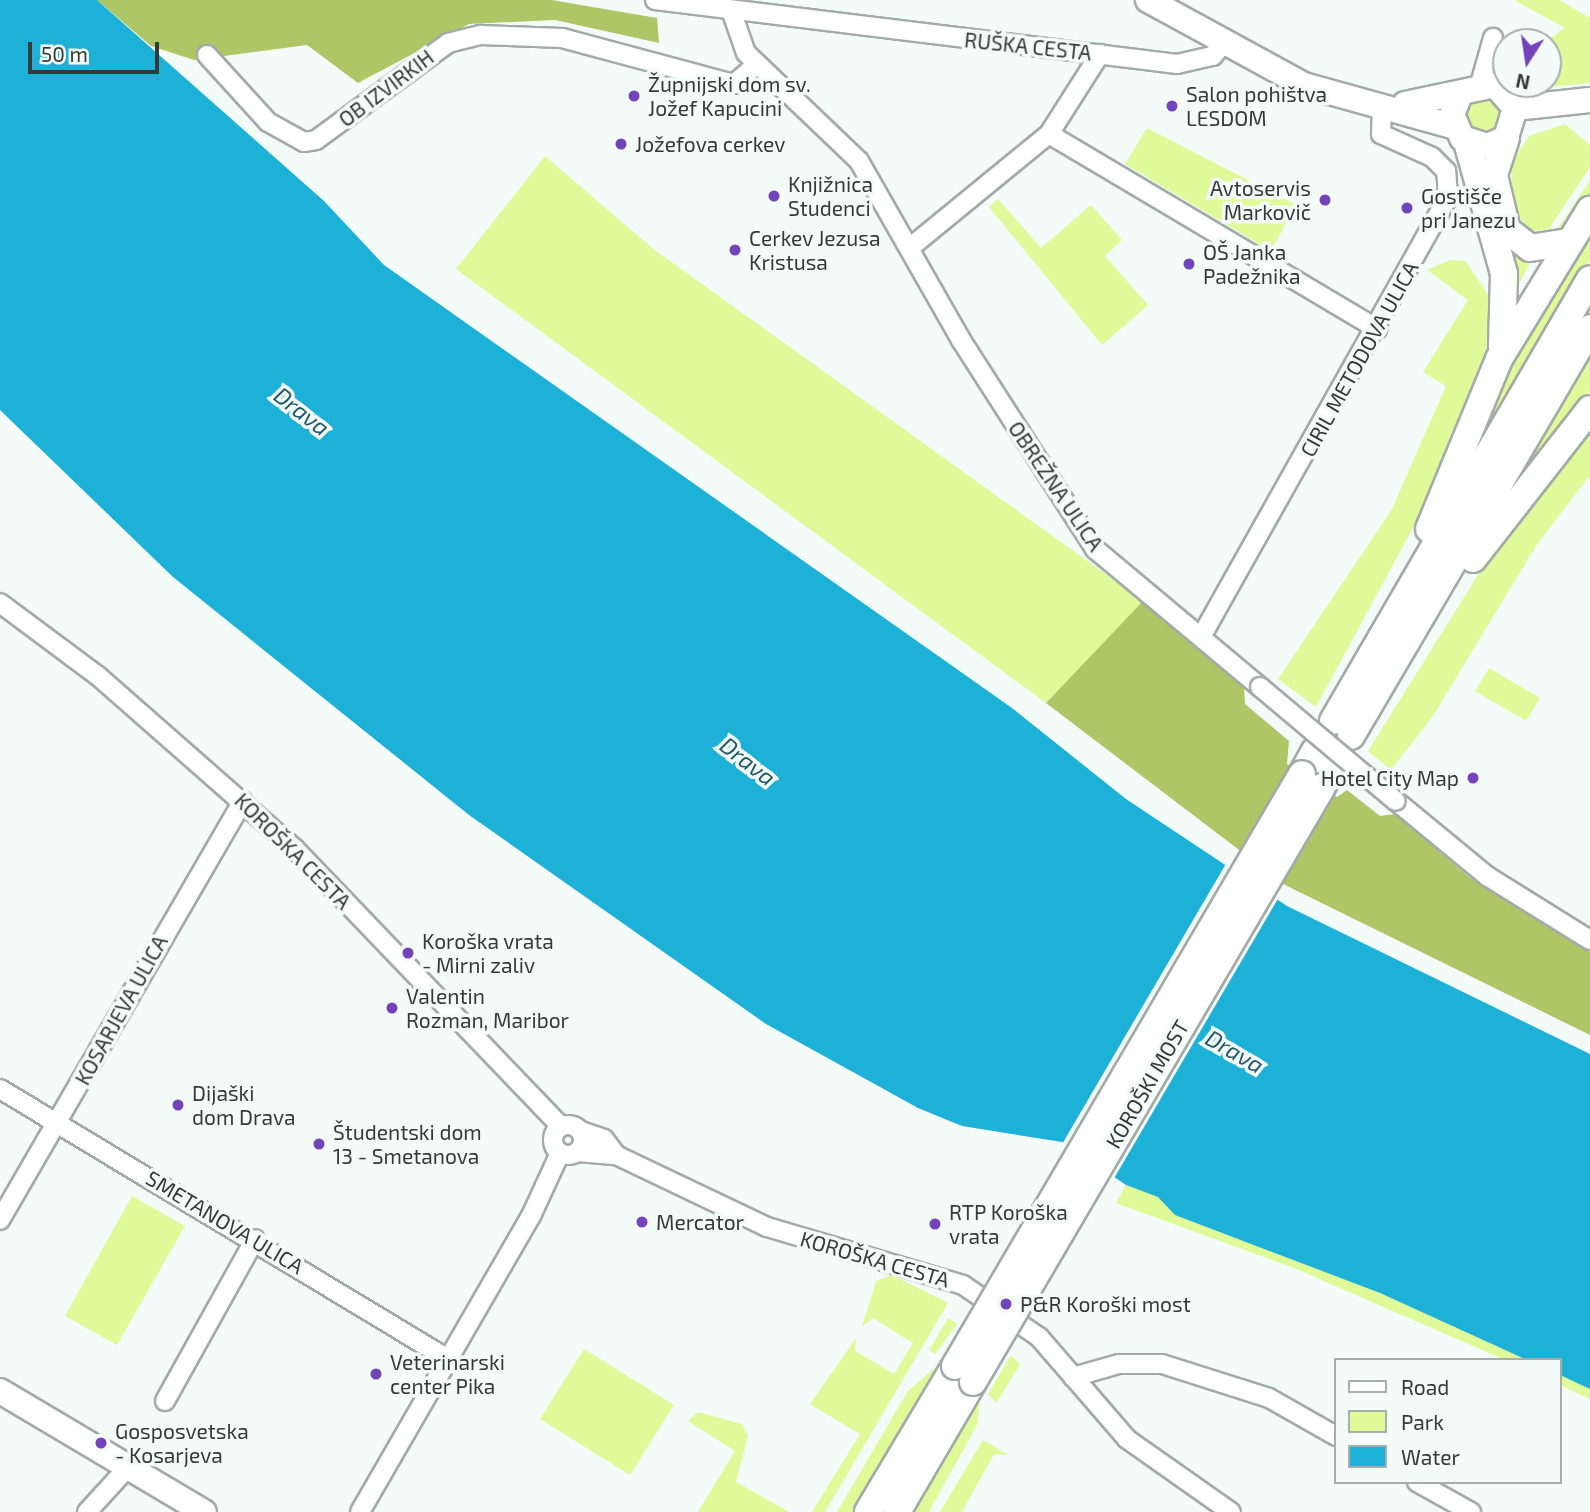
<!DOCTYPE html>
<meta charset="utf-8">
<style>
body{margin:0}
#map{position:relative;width:1590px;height:1512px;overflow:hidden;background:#f4fcf9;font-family:"Exo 2",sans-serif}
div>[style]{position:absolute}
.green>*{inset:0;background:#defa99}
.round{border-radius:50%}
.forest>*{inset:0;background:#adc767}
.water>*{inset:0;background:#1db1d8}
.pier>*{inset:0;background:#f4fcf9}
.roads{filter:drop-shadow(2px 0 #a3aba8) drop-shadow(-2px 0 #a3aba8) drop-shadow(0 2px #a3aba8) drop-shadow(0 -2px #a3aba8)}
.street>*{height:18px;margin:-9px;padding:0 9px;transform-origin:9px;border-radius:9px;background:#fff}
.street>.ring{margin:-9px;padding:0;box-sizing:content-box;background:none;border:18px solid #fff;border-radius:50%}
.secondary>*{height:24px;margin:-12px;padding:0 12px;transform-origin:12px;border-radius:12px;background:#fff}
.primary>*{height:26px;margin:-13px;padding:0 13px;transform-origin:13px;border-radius:13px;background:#fff}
.bridges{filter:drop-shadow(2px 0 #a3aba8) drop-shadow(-2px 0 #a3aba8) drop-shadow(0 2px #a3aba8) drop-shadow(0 -2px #a3aba8)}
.street-bridge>*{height:18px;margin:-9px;padding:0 9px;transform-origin:9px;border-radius:9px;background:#fff}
.primary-bridge>*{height:26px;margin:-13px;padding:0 13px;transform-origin:13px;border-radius:13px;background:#fff}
.dots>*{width:19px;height:19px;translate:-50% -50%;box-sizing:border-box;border:4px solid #f4fcf9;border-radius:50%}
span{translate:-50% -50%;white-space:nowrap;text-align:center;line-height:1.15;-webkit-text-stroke:7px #f4fcf9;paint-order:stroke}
.street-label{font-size:21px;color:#353937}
.poi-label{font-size:21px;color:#353937}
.left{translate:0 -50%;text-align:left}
.right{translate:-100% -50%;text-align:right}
.water-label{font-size:23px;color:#235869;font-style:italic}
.legend{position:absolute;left:1334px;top:1358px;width:228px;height:126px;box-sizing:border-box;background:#f4fcf9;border:2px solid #a8aeab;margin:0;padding:9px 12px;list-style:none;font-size:21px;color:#353937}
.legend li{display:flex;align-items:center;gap:14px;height:35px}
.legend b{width:35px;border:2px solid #a8aeab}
.north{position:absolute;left:1492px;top:28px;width:70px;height:70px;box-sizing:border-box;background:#f4fcf9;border:2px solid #a8aeab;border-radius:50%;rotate:192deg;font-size:19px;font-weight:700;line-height:28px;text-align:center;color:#353937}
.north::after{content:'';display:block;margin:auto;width:24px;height:32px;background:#7243bb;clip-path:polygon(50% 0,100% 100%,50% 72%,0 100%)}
.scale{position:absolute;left:28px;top:42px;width:131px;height:32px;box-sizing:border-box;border:4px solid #353937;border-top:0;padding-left:9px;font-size:21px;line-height:24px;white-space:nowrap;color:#353937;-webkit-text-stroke:5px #f4fcf9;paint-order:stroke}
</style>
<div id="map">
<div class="green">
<div style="clip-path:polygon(1514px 0,1559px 0,1590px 18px,1590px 83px,1548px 87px,1520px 84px,1548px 84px,1545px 42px,1565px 28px)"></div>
<div class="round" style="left:1467px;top:99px;width:34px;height:34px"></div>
<div style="clip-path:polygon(1565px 124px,1590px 145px,1590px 167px,1549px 229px,1530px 231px,1513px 209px,1511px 163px,1529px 136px)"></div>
<div style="clip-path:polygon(1147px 128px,1296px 205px,1271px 251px,1125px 164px)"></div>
<div style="clip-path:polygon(545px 156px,652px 248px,1143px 601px,1046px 703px,456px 269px)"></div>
<div style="clip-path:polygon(1590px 180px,1590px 202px,1549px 241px,1566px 217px)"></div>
<div style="clip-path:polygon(998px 199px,1041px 248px,1091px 205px,1122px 240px,1105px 256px,1148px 305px,1102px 345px,989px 207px)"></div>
<div style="clip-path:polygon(1590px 224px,1590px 260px,1457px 480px,1500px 376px)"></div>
<div style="clip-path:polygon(1504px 242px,1533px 257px,1515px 292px)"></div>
<div style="clip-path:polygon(1450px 260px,1465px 261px,1490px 297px,1488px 344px,1421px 513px,1316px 707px,1278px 679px,1392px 509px,1446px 386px,1423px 372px,1468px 300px,1427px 270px)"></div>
<div style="clip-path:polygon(1590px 343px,1590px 391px,1493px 519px)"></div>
<div style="clip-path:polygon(1590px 432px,1590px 475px,1536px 546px,1433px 716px,1391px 770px,1368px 751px,1483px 567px)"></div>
<div style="clip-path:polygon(1489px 668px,1540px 698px,1526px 721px,1475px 691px)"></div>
<div style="clip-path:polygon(1126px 1185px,1159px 1197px,1175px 1215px,1380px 1293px,1527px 1360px,1505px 1360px,1294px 1268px,1116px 1203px)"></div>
<div style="clip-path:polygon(132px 1196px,185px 1226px,117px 1345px,65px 1316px)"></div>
<div style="clip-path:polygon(892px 1275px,948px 1303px,825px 1512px,812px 1512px,860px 1434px,810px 1404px,856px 1338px,855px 1351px,894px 1374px,913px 1343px,873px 1318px,862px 1327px,876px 1281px)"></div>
<div style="clip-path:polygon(948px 1318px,957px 1324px,935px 1354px,929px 1350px)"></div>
<div style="clip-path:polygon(584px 1349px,674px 1405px,630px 1475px,540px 1419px)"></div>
<div style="clip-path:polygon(1011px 1355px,1020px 1365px,996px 1403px,988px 1394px)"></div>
<div style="clip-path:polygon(946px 1358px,856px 1512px,837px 1512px,908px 1391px)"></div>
<div style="clip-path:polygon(1560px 1375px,1590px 1389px,1590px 1399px,1560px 1385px)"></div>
<div style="clip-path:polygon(980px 1394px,978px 1423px,929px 1512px,908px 1512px)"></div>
<div style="clip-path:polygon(698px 1412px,742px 1424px,748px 1436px,736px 1482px,789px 1512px,698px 1512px,735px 1451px,688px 1421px)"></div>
<div style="clip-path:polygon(983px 1440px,1008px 1455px,994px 1454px,962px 1512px,940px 1512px)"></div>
</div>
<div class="forest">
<div style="clip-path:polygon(97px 0,552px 0,657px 18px,659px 43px,555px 20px,469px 24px,358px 83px,307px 45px,194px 60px,151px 46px)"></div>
<div style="clip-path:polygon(1143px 601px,1244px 687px,1245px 704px,1289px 741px,1287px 764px,1337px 797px,1347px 790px,1380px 816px,1395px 814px,1468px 876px,1590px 952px,1590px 1035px,1285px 885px,1046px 703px)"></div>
</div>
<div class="water">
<div style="clip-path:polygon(0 0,97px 0,324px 201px,384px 265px,1012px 708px,1126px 799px,1287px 906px,1590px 1054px,1590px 1389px,1560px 1375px,1560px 1360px,1527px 1360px,1380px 1293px,1175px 1215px,1158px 1197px,1126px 1185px,1062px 1142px,962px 1126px,918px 1108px,766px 1024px,469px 815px,173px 577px,0 410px)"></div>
</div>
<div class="pier">
<div style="clip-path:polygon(1227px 862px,1279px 897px,1113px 1180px,1061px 1146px)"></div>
</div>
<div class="roads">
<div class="street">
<div style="left:655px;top:0;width:526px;rotate:6.99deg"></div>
<div style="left:1177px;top:64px;width:37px;rotate:-13deg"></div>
<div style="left:1213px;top:56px;width:16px;rotate:-52deg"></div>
<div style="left:732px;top:13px;width:42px;rotate:70.7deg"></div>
<div style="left:746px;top:53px;width:156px;rotate:43.7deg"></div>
<div style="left:859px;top:161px;width:206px;rotate:60.3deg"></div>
<div style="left:961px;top:340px;width:248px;rotate:57.3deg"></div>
<div style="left:1095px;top:549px;width:215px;rotate:39.9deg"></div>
<div style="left:207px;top:55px;width:91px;rotate:47.7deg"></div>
<div style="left:268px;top:122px;width:41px;rotate:29.1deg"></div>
<div style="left:304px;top:142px;width:12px;rotate:-9deg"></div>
<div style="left:316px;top:140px;width:164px;rotate:-36.3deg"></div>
<div style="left:448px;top:43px;width:34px;rotate:-14deg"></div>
<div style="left:481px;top:35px;width:81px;rotate:2.1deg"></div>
<div style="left:562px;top:38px;width:178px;rotate:15deg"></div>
<div style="left:734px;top:84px;width:29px;rotate:-41deg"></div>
<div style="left:1480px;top:84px;width:48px;rotate:-74.2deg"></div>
<div style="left:1049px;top:134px;width:382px;rotate:30.7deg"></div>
<div style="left:912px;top:246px;width:177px;rotate:-39.3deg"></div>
<div style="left:1049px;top:134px;width:95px;rotate:-57.5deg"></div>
<div style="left:0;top:603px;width:122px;rotate:36.7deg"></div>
<div style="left:98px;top:676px;width:262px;rotate:41.3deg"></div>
<div style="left:295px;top:849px;width:384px;rotate:46.2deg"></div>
<div style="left:1201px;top:637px;width:505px;rotate:-60.69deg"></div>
<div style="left:1448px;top:197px;width:26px;rotate:-94deg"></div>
<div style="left:1446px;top:171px;width:20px;rotate:-135deg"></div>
<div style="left:1432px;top:157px;width:56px;rotate:-155.7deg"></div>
<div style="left:1381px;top:134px;width:30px;rotate:-88deg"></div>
<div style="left:1396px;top:801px;width:118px;rotate:39.5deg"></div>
<div style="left:1487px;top:876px;width:121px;rotate:31.9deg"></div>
<div style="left:0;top:1089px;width:523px;rotate:31.08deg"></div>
<div class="ring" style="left:553px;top:1125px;width:12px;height:12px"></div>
<div style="left:581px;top:1131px;width:24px;rotate:19deg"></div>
<div style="left:604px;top:1139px;width:20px;rotate:53deg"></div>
<div style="left:578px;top:1152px;width:38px;rotate:5deg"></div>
<div style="left:616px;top:1155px;width:167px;rotate:25.5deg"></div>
<div style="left:767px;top:1227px;width:204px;rotate:16.5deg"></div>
<div style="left:963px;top:1285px;width:92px;rotate:34.4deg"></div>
<div style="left:1039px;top:1337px;width:135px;rotate:49.2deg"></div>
<div style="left:1127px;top:1439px;width:127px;rotate:35.1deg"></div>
<div style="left:0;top:1220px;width:484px;rotate:-59.9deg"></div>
<div style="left:1073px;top:1377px;width:48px;rotate:-15.8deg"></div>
<div style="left:1119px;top:1364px;width:43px"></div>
<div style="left:1162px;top:1364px;width:112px;rotate:17.6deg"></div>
<div style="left:1269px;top:1398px;width:77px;rotate:29.6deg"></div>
<div style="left:165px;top:1401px;width:185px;rotate:-60.9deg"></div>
<div style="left:1417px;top:1482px;width:62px;rotate:29.1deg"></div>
<div style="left:87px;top:1512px;width:62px;rotate:-47.6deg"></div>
<div style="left:360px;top:1512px;width:342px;rotate:-60deg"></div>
<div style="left:531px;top:1216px;width:69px;rotate:-65.3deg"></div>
</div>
<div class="secondary">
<div style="left:1148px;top:0;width:178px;rotate:28.6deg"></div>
<div style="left:1304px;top:85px;width:157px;rotate:15.5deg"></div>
<div style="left:1405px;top:104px;width:92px;rotate:-11.9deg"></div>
<div style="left:1495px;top:85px;width:30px;rotate:49deg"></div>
<div style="left:1515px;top:108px;width:31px;rotate:107deg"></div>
<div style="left:1506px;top:138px;width:21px;rotate:157deg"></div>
<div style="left:1487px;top:146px;width:26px;rotate:-162deg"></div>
<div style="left:1462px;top:138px;width:25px;rotate:-113deg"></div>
<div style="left:1452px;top:115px;width:22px;rotate:-69deg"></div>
<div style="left:1515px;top:108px;width:75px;rotate:-6.1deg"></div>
<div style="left:0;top:1391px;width:237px;rotate:30.7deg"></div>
</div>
<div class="primary">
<div style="left:1506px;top:138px;width:39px;rotate:108deg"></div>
<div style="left:1494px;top:175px;width:57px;rotate:76.7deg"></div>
<div style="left:1507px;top:230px;width:29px;rotate:38deg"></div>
<div style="left:1530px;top:248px;width:38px;rotate:-9deg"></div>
<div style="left:1467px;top:142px;width:137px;rotate:74.3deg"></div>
<div style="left:1504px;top:274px;width:73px;rotate:91.6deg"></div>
<div style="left:1429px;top:529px;width:184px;rotate:-67.6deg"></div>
<div style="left:1499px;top:359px;width:175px;rotate:-58.6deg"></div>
<div style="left:1473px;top:559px;width:190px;rotate:-52deg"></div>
<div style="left:1333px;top:721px;width:511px;rotate:-59.82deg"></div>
<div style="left:1351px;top:736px;width:473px;rotate:-59.6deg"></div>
<div style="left:1302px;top:774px;width:26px;rotate:-61deg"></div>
<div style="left:1322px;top:787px;width:23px;rotate:-61deg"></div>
<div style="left:868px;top:1512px;width:170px;rotate:-59.2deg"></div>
<div style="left:897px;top:1512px;width:151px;rotate:-59.7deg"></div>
</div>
</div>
<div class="bridges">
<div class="street-bridge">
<div style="left:1260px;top:687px;width:177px;rotate:40deg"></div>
</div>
<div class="primary-bridge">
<div style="left:955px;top:1366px;width:686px;rotate:-59.62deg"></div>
<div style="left:973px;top:1382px;width:690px;rotate:-59.61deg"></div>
</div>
</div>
<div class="dots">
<div style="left:634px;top:96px;background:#7243bb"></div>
<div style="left:1172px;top:106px;background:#7243bb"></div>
<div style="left:621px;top:144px;background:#7243bb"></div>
<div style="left:774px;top:196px;background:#7243bb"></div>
<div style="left:1325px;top:200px;background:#7243bb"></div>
<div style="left:1407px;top:208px;background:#7243bb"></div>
<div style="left:735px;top:250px;background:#7243bb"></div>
<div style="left:1189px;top:264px;background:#7243bb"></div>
<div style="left:1473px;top:778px;background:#7243bb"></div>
<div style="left:408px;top:953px;background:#7243bb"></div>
<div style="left:392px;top:1008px;background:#7243bb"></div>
<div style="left:178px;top:1105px;background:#7243bb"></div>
<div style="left:319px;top:1144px;background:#7243bb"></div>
<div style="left:642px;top:1222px;background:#7243bb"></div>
<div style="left:935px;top:1224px;background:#7243bb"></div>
<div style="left:1006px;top:1304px;background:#7243bb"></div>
<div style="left:376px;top:1374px;background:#7243bb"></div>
<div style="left:101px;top:1443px;background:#7243bb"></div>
</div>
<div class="street-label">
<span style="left:1028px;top:46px;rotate:6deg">RUŠKA CESTA</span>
<span style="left:386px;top:88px;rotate:-37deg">OB IZVIRKIH</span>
<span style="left:1359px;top:359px;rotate:-61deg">CIRIL METODOVA ULICA</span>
<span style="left:1056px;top:486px;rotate:56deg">OBREŽNA ULICA</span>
<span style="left:293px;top:851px;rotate:45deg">KOROŠKA CESTA</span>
<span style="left:121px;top:1010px;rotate:-61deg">KOSARJEVA ULICA</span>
<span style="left:1147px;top:1084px;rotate:-60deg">KOROŠKI MOST</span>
<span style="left:225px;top:1222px;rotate:31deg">SMETANOVA ULICA</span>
<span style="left:875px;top:1259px;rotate:16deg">KOROŠKA CESTA</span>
</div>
<div class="poi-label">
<span class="left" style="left:648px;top:96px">Župnijski dom sv.<br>Jožef Kapucini</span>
<span class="left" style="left:1186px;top:106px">Salon pohištva<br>LESDOM</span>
<span class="left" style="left:635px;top:144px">Jožefova cerkev</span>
<span class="left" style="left:788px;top:196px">Knjižnica<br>Studenci</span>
<span class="right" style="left:1311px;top:200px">Avtoservis<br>Markovič</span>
<span class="left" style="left:1421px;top:208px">Gostišče<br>pri Janezu</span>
<span class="left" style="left:749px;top:250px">Cerkev Jezusa<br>Kristusa</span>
<span class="left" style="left:1203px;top:264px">OŠ Janka<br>Padežnika</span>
<span class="right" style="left:1459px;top:778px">Hotel City Map</span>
<span class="left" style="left:422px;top:953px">Koroška vrata<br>- Mirni zaliv</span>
<span class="left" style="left:406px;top:1008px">Valentin<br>Rozman, Maribor</span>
<span class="left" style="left:192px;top:1105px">Dijaški<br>dom Drava</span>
<span class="left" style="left:333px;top:1144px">Študentski dom<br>13 - Smetanova</span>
<span class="left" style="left:949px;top:1224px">RTP Koroška<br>vrata</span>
<span class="left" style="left:656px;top:1222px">Mercator</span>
<span class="left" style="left:1020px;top:1304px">P&amp;R Koroški most</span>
<span class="left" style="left:390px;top:1374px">Veterinarski<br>center Pika</span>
<span class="left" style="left:115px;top:1443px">Gosposvetska<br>- Kosarjeva</span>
</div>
<div class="water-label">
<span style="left:302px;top:411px;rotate:38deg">Drava</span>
<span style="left:748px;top:761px;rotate:38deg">Drava</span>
<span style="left:1235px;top:1051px;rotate:30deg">Drava</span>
</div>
<ul class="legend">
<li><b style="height:9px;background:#fff"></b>Road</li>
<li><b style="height:19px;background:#defa99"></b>Park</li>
<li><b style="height:19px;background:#1db1d8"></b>Water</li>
</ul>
<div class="north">N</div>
<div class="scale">50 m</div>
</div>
